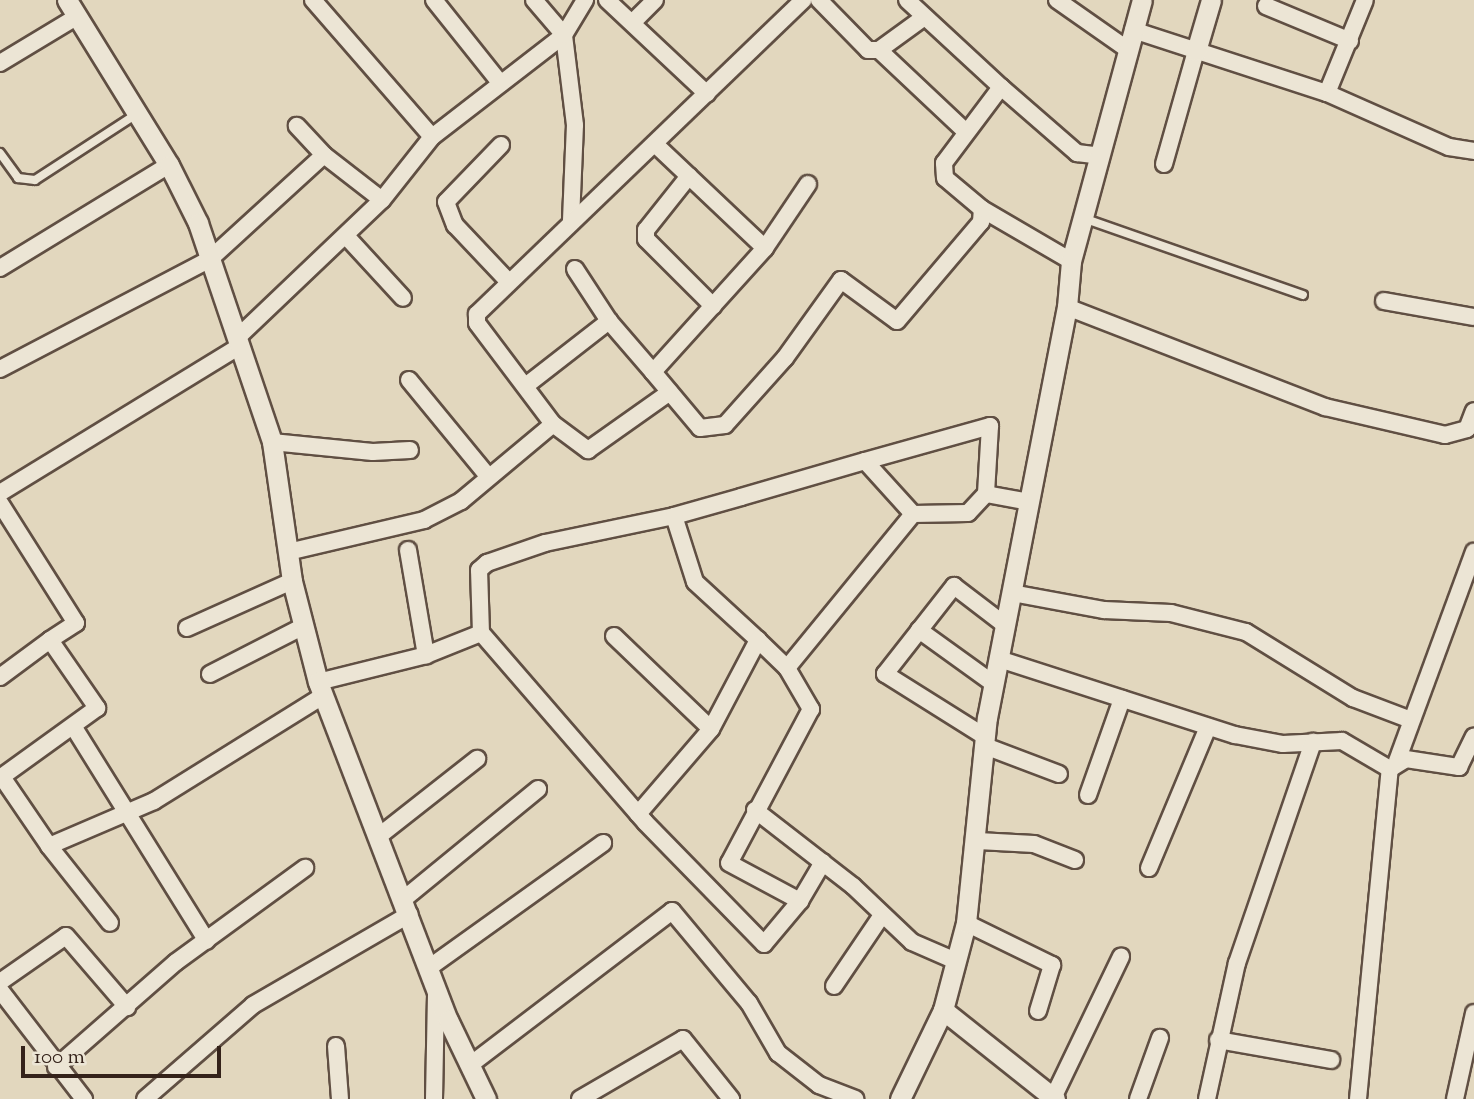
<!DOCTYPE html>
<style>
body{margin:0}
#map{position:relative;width:1474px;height:1099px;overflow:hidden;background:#e2d7be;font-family:"Sorts Mill Goudy",serif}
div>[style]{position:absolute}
.roads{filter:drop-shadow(2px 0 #604f43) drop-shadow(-2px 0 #604f43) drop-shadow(0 2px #604f43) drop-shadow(0 -2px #604f43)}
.service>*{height:8px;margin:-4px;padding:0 4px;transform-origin:4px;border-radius:4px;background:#ece5d5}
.minor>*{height:16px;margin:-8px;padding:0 8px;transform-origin:8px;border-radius:8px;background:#ece5d5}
.tertiary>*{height:19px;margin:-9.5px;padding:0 9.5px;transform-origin:9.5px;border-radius:9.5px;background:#ece5d5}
span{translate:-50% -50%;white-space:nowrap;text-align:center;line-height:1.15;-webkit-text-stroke:6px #ece5d5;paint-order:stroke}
.scale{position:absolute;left:21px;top:1046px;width:200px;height:32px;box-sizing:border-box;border:4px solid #34221a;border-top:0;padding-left:9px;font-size:21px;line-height:24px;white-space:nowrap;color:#34221a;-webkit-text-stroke:5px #ece5d5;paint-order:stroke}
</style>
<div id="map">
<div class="roads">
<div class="service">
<div style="left:0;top:153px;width:31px;rotate:54deg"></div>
<div style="left:18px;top:178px;width:17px;rotate:7deg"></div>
<div style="left:35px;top:180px;width:123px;rotate:-33deg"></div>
<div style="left:1083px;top:218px;width:233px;rotate:19.3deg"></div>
</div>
<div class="minor">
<div style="left:313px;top:0;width:181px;rotate:49deg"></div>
<div style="left:434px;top:0;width:107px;rotate:51.4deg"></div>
<div style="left:607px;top:0;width:137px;rotate:43.2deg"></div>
<div style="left:819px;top:0;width:70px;rotate:45.6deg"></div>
<div style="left:868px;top:50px;width:11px"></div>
<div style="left:879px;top:50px;width:54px;rotate:-36deg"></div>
<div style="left:1057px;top:0;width:85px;rotate:35deg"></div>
<div style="left:1266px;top:6px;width:91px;rotate:22.6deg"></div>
<div style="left:633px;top:22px;width:31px;rotate:-45deg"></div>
<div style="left:1133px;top:30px;width:204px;rotate:18deg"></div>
<div style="left:1327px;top:93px;width:133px;rotate:23.9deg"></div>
<div style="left:1449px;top:147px;width:25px;rotate:9deg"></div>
<div style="left:879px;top:50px;width:120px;rotate:43.3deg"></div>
<div style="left:0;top:63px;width:91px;rotate:-31.1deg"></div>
<div style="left:1001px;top:87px;width:101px;rotate:41deg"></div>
<div style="left:1077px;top:153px;width:23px;rotate:7deg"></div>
<div style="left:1327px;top:93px;width:100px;rotate:-67.8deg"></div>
<div style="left:501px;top:145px;width:79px;rotate:134deg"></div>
<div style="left:446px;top:202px;width:25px;rotate:69deg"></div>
<div style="left:455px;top:225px;width:77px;rotate:46.6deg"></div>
<div style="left:656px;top:145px;width:150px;rotate:43.4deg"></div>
<div style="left:324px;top:155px;width:73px;rotate:37.8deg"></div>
<div style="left:1164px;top:164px;width:117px;rotate:-74.2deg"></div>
<div style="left:689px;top:176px;width:69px;rotate:128.5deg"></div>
<div style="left:646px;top:230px;width:9px;rotate:90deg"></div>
<div style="left:646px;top:239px;width:95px;rotate:45deg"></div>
<div style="left:982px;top:209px;width:103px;rotate:30.3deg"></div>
<div style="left:571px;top:220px;width:95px;rotate:-87.6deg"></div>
<div style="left:575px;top:125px;width:91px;rotate:-97deg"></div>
<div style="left:564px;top:35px;width:41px;rotate:-59deg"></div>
<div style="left:346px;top:236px;width:84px;rotate:47.4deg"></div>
<div style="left:0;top:268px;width:198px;rotate:-31.4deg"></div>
<div style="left:575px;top:269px;width:62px;rotate:56.8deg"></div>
<div style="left:1384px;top:301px;width:91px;rotate:10.1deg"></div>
<div style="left:1067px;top:307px;width:277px;rotate:21.2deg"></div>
<div style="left:1325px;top:407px;width:123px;rotate:13.1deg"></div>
<div style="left:1445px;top:435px;width:23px;rotate:-15deg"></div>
<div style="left:1467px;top:429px;width:19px;rotate:-69deg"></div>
<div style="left:238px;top:337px;width:199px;rotate:-43.6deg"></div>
<div style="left:382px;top:200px;width:80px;rotate:-51.6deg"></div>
<div style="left:432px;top:137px;width:167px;rotate:-37.7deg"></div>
<div style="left:564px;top:35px;width:46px;rotate:-130.6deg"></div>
<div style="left:0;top:369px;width:237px;rotate:-27.6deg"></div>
<div style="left:210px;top:259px;width:154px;rotate:-42.4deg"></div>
<div style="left:324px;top:155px;width:40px;rotate:-133deg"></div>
<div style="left:653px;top:372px;width:73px;rotate:50deg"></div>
<div style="left:700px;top:428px;width:25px;rotate:-7deg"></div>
<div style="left:725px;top:425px;width:90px;rotate:-48.2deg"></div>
<div style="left:785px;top:358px;width:96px;rotate:-54.3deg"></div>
<div style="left:841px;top:280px;width:69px;rotate:36.2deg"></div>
<div style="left:897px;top:321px;width:130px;rotate:-49.7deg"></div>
<div style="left:981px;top:222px;width:13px;rotate:-86deg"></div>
<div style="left:982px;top:209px;width:48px;rotate:-140deg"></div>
<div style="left:945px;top:178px;width:15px;rotate:-94deg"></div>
<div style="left:944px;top:163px;width:95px;rotate:-53.1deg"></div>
<div style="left:1001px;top:87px;width:128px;rotate:-137.2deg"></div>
<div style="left:409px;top:380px;width:123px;rotate:50.6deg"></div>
<div style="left:528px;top:384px;width:103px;rotate:-37.9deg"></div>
<div style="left:609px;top:321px;width:67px;rotate:49.2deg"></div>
<div style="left:653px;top:372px;width:167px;rotate:-47.9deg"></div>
<div style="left:765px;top:248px;width:77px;rotate:-56.1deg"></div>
<div style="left:553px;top:424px;width:44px;rotate:36.6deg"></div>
<div style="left:588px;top:450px;width:100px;rotate:-35.3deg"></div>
<div style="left:272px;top:442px;width:101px;rotate:5.7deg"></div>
<div style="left:373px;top:452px;width:37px;rotate:-3deg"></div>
<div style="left:865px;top:461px;width:72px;rotate:47.8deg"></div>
<div style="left:913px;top:514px;width:199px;rotate:129.3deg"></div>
<div style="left:787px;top:668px;width:48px;rotate:59.7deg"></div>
<div style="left:811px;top:709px;width:174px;rotate:118deg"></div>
<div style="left:729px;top:863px;width:81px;rotate:28.2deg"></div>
<div style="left:800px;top:901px;width:56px;rotate:129.9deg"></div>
<div style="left:764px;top:944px;width:170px;rotate:-134.3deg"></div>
<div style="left:645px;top:822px;width:250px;rotate:-130.9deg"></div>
<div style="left:481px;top:633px;width:63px;rotate:-91.8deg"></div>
<div style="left:479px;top:570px;width:11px;rotate:-41deg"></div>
<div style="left:487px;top:563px;width:61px;rotate:-19deg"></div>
<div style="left:545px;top:543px;width:132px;rotate:-11.8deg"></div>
<div style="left:674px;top:516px;width:70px;rotate:-15.8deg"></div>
<div style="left:741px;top:497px;width:129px;rotate:-16.2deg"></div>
<div style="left:865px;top:461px;width:130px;rotate:-15.6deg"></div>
<div style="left:990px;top:426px;width:68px;rotate:93.4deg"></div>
<div style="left:986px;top:494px;width:45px;rotate:10.3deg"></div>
<div style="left:0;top:493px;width:281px;rotate:-31.5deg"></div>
<div style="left:0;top:503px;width:142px;rotate:57.7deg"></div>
<div style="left:76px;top:623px;width:31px;rotate:147deg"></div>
<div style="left:50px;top:640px;width:83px;rotate:55.3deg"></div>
<div style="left:97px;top:708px;width:120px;rotate:144.2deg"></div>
<div style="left:913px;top:514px;width:55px;rotate:-1deg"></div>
<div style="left:968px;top:513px;width:26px;rotate:-47deg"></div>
<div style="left:674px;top:516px;width:69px;rotate:72.3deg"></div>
<div style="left:695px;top:582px;width:86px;rotate:42.6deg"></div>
<div style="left:408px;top:550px;width:107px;rotate:80.3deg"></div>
<div style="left:288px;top:552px;width:140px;rotate:-13.2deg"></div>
<div style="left:424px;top:520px;width:42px;rotate:-27.2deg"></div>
<div style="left:461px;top:501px;width:120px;rotate:-39.9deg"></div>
<div style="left:553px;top:424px;width:126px;rotate:-127deg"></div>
<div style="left:477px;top:323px;width:9px;rotate:-90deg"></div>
<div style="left:477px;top:314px;width:453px;rotate:-43.9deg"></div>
<div style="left:1012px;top:593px;width:94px;rotate:10.5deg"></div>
<div style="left:1104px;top:610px;width:67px;rotate:2.6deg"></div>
<div style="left:1171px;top:613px;width:77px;rotate:14.2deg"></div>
<div style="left:1246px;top:632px;width:126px;rotate:31.7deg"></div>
<div style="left:1353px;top:698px;width:62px;rotate:20.8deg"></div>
<div style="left:187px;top:628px;width:115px;rotate:-24.1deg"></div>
<div style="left:919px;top:630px;width:92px;rotate:35.8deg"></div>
<div style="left:614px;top:636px;width:134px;rotate:43.8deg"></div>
<div style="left:999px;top:659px;width:248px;rotate:17.9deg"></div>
<div style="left:1235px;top:735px;width:49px;rotate:10.6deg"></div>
<div style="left:1283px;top:744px;width:59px;rotate:-2.9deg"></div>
<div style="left:1342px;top:741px;width:56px;rotate:30.3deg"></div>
<div style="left:210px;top:674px;width:103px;rotate:-27.1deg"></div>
<div style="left:0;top:677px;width:62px;rotate:-36.5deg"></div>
<div style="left:318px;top:682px;width:111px;rotate:-14deg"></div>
<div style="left:426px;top:655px;width:59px;rotate:-21.8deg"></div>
<div style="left:73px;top:726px;width:253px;rotate:58.1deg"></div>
<div style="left:984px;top:736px;width:117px;rotate:-147.9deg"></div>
<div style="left:885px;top:674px;width:112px;rotate:-51.9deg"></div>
<div style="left:954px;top:586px;width:64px;rotate:37.4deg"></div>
<div style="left:985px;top:746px;width:79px;rotate:20.7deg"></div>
<div style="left:1397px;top:761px;width:223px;rotate:-69.8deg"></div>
<div style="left:2px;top:777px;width:83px;rotate:55.7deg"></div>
<div style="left:49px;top:846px;width:114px;rotate:-23.2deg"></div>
<div style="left:154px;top:801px;width:199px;rotate:-31.9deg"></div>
<div style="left:1088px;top:795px;width:102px;rotate:-70.5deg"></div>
<div style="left:755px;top:810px;width:124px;rotate:37.8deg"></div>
<div style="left:853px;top:886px;width:81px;rotate:43.5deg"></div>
<div style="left:912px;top:942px;width:48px;rotate:23.4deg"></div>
<div style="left:638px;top:814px;width:112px;rotate:-49.3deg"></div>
<div style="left:711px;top:729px;width:101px;rotate:-62.2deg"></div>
<div style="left:758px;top:640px;width:40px;rotate:44deg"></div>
<div style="left:379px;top:836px;width:125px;rotate:-38.2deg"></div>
<div style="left:978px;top:841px;width:56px;rotate:3.1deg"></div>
<div style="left:1034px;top:844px;width:44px;rotate:21.3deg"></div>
<div style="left:49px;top:846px;width:98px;rotate:51.6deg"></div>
<div style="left:1149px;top:868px;width:153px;rotate:-67.3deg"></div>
<div style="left:405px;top:898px;width:172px;rotate:-39.3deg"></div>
<div style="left:800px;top:901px;width:45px;rotate:-59.5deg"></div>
<div style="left:966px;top:923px;width:96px;rotate:26deg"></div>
<div style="left:1052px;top:965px;width:48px;rotate:106.9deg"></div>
<div style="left:430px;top:967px;width:213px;rotate:-35.6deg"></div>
<div style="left:0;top:982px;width:80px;rotate:-34.9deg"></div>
<div style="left:66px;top:936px;width:94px;rotate:49.3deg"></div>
<div style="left:834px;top:986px;width:86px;rotate:-55.9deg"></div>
<div style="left:0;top:990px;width:138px;rotate:52.4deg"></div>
<div style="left:1218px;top:1040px;width:115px;rotate:10deg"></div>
<div style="left:336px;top:1046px;width:53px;rotate:85.7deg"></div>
<div style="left:470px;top:1065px;width:254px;rotate:-37.3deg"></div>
<div style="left:672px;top:911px;width:120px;rotate:50.1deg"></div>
<div style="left:749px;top:1003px;width:58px;rotate:59.9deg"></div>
<div style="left:778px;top:1053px;width:52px;rotate:38deg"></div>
<div style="left:819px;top:1085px;width:39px;rotate:21deg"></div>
<div style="left:56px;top:1067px;width:159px;rotate:-41.2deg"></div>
<div style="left:176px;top:962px;width:160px;rotate:-36.1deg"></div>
<div style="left:1053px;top:1098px;width:157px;rotate:-64.3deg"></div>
<div style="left:145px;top:1099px;width:143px;rotate:-41deg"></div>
<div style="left:253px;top:1005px;width:181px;rotate:-30.1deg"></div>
<div style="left:434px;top:1099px;width:107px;rotate:-88.9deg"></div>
<div style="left:580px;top:1099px;width:119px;rotate:-30.2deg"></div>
<div style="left:683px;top:1039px;width:77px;rotate:51.3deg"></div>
<div style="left:1138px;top:1099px;width:65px;rotate:-70.2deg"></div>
<div style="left:1207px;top:1099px;width:139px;rotate:-77.6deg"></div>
<div style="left:1237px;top:963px;width:234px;rotate:-71deg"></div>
<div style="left:1358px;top:1099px;width:332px;rotate:-84.5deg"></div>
<div style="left:1390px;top:769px;width:19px;rotate:-32deg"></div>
<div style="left:1406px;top:759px;width:54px;rotate:8.6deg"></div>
<div style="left:1459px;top:767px;width:34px;rotate:-64deg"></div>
<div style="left:1455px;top:1099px;width:88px;rotate:-77.5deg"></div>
</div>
<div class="tertiary">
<div style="left:67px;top:0;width:194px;rotate:58.3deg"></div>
<div style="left:169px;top:165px;width:65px;rotate:63.4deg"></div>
<div style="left:198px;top:223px;width:231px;rotate:71.3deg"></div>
<div style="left:272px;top:442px;width:140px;rotate:81.8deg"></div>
<div style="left:292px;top:581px;width:104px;rotate:75.6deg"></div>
<div style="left:318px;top:682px;width:362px;rotate:69deg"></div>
<div style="left:448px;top:1020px;width:88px;rotate:64.3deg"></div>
<div style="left:1196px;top:51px;width:53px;rotate:-73.6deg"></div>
<div style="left:943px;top:1010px;width:143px;rotate:38.5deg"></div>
<div style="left:900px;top:1099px;width:99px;rotate:-64.2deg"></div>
<div style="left:943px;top:1010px;width:90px;rotate:-75.2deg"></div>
<div style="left:966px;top:923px;width:206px;rotate:-84.2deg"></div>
<div style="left:987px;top:718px;width:419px;rotate:-79deg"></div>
<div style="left:1067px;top:307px;width:46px;rotate:-85deg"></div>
<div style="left:1071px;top:261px;width:270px;rotate:-74.8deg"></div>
</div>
</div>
<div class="scale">100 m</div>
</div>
